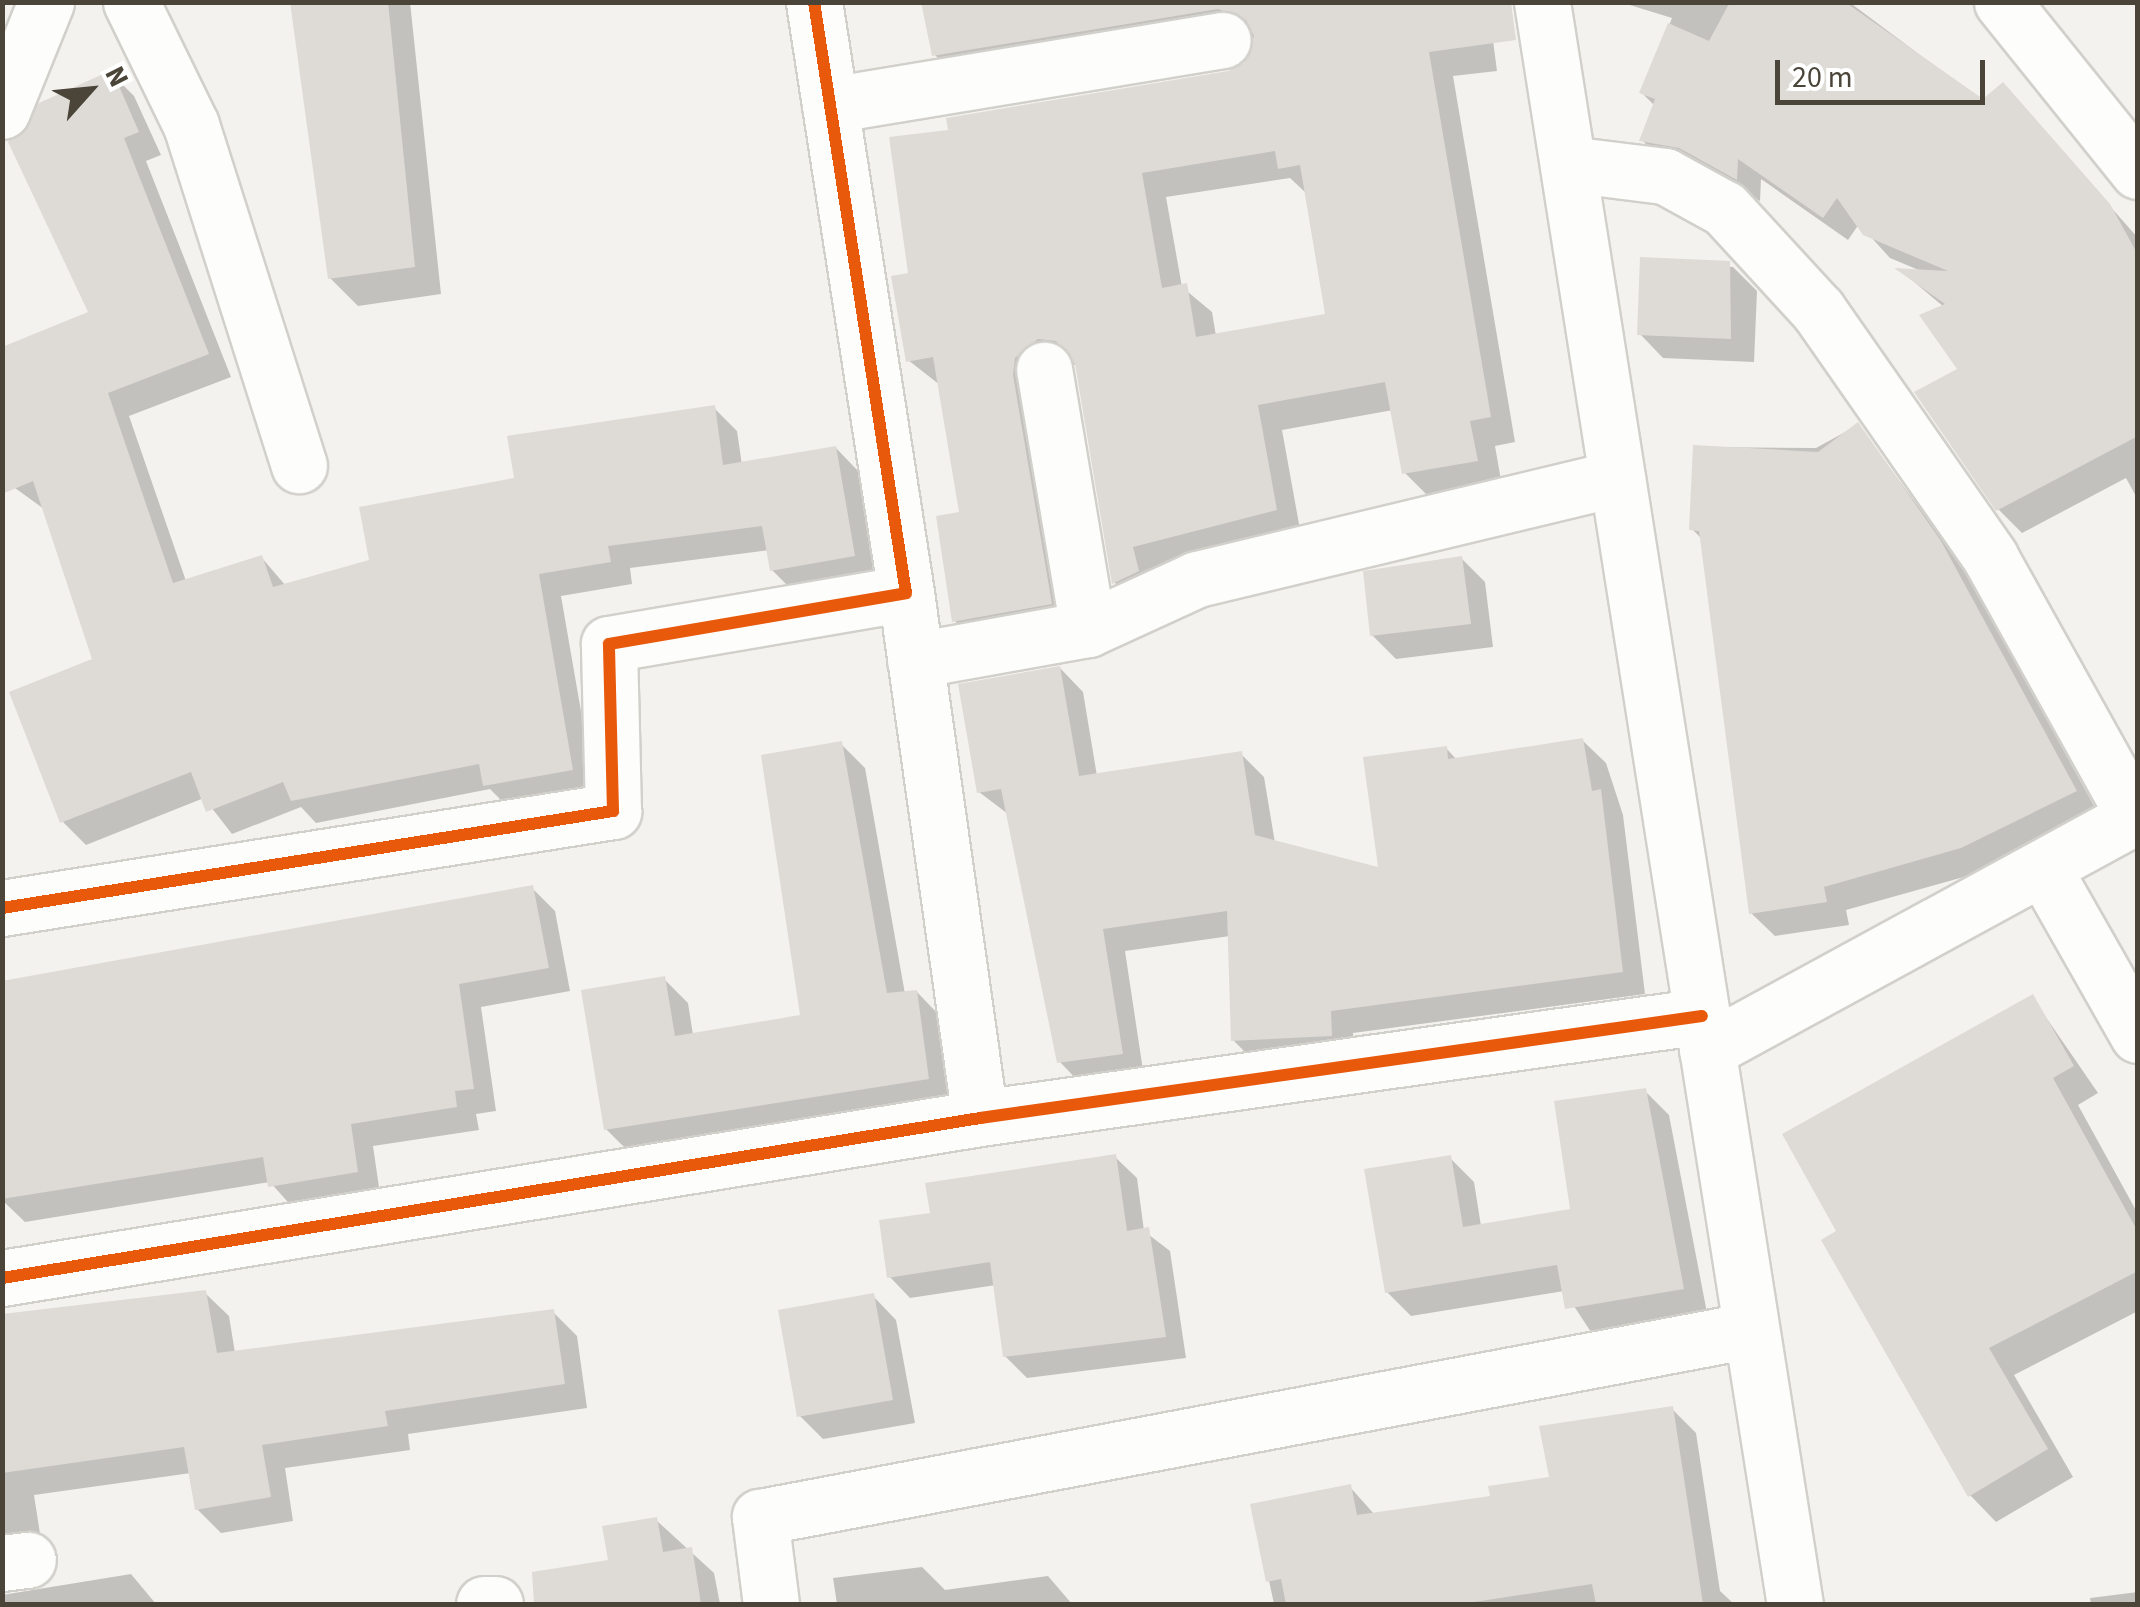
<!DOCTYPE html>
<style>
body{margin:0}
#map{position:relative;width:2140px;height:1607px;overflow:hidden;background:#f4f2ee;font-family:"Source Sans 3",sans-serif}
div>[style]{position:absolute}
.shadow>*{inset:0;background:#0003}
.building>*{inset:0;background:#dedbd6}
.roads{filter:drop-shadow(2px 0 #d2d0cb) drop-shadow(-2px 0 #d2d0cb) drop-shadow(0 2px #d2d0cb) drop-shadow(0 -2px #d2d0cb)}
.minor>*{height:55px;margin:-27.5px;padding:0 27.5px;transform-origin:27.5px;border-radius:27.5px;background:#fdfdfc}
.cycleway>*{height:12px;margin:-6px;padding:0 6px;transform-origin:6px;border-radius:6px;background:#e8590c}
span{translate:-50% -50%;white-space:nowrap;text-align:center;line-height:1.15;-webkit-text-stroke:10px #fff;paint-order:stroke}
.frame{position:absolute;inset:0;border:5px solid #4b4439;pointer-events:none}
.north{position:absolute;left:40px;top:40px;width:100px;height:100px;-webkit-text-stroke:8px #fff;paint-order:stroke;rotate:63deg;font-size:28px;font-weight:700;line-height:40px;text-align:center;color:#4b4439}
.north::after{content:'';display:block;margin:auto;width:35px;height:45px;background:#4b4439;clip-path:polygon(50% 0,100% 100%,50% 72%,0 100%)}
.scale{position:absolute;left:1775px;top:60px;width:210px;height:45px;box-sizing:border-box;border:5px solid #4b4439;border-top:0;padding-left:12px;font-size:30px;line-height:35px;white-space:nowrap;color:#4b4439;-webkit-text-stroke:8px #fff;paint-order:stroke}
</style>
<div id="map">
<div class="shadow">
<div style="clip-path:polygon(291px 2px,410px 2px,441px 294px,358px 306px,330px 278px)"></div>
<div style="clip-path:polygon(evenodd,923px 2px,1488px 2px,1497px 71px,1453px 76px,1515px 442px,1495px 446px,1502px 486px,1430px 498px,1404px 472px,1393px 410px,1282px 430px,1301px 535px,1140px 608px,1114px 582px,1077px 365px,1064px 364px,1076px 629px,979px 646px,954px 620px,962px 515px,940px 385px,908px 360px,911px 275px,951px 132px,1229px 73px,1245px 65px,1256px 38px,960px 81px,935px 55px,923px 2px,1290px 178px,1306px 193px,1328px 316px,1216px 336px,1212px 312px,1182px 287px,1166px 197px,1290px 178px)"></div>
<div style="clip-path:polygon(1620px 2px,1849px 2px,1983px 102px,2003px 85px,2138px 238px,2138px 500px,2126px 478px,2022px 533px,1998px 509px,1944px 307px,1901px 271px,1921px 271px,1890px 258px,1859px 224px,1848px 240px,1761px 179px,1760px 201px,1706px 171px,1665px 164px,1642px 140px,1655px 106px,1642px 93px,1672px 18px)"></div>
<div style="clip-path:polygon(111px 73px,134px 96px,161px 155px,146px 161px,231px 377px,129px 416px,186px 581px,262px 558px,286px 586px,372px 561px,517px 480px,714px 408px,737px 431px,742px 465px,836px 448px,859px 472px,877px 579px,795px 593px,772px 570px,769px 550px,630px 568px,632px 584px,561px 596px,595px 792px,509px 808px,490px 789px,316px 823px,301px 807px,232px 834px,204px 798px,86px 845px,63px 822px,95px 661px,44px 509px,15px 488px,91px 314px)"></div>
<div style="clip-path:polygon(1643px 260px,1733px 267px,1757px 291px,1754px 362px,1663px 358px,1640px 334px)"></div>
<div style="clip-path:polygon(1858px 425px,1963px 567px,2099px 815px,1985px 871px,1846px 910px,1849px 925px,1775px 936px,1751px 913px,1703px 540px,1692px 529px,1695px 447px,1816px 448px)"></div>
<div style="clip-path:polygon(1461px 558px,1485px 582px,1493px 647px,1396px 659px,1372px 635px)"></div>
<div style="clip-path:polygon(1060px 668px,1083px 692px,1097px 776px,1241px 754px,1264px 777px,1275px 843px,1380px 870px,1446px 748px,1457px 760px,1582px 740px,1606px 763px,1623px 815px,1645px 994px,1353px 1033px,1354px 1059px,1256px 1063px,1233px 1040px,1230px 936px,1125px 951px,1144px 1077px,1082px 1085px,1059px 1061px,1008px 814px,979px 792px)"></div>
<div style="clip-path:polygon(841px 744px,865px 768px,905px 994px,917px 992px,940px 1016px,951px 1102px,630px 1153px,606px 1129px,664px 979px,688px 1003px,693px 1035px,803px 1017px)"></div>
<div style="clip-path:polygon(532px 888px,555px 911px,570px 991px,481px 1007px,496px 1111px,476px 1114px,479px 1130px,373px 1146px,380px 1194px,294px 1209px,270px 1182px,25px 1222px,2px 1200px,2px 983px)"></div>
<div style="clip-path:polygon(2032px 997px,2098px 1093px,2078px 1105px,2138px 1214px,2138px 1311px,2014px 1375px,2073px 1477px,1996px 1522px,1970px 1495px,1840px 1232px)"></div>
<div style="clip-path:polygon(1645px 1091px,1669px 1115px,1707px 1313px,1591px 1332px,1564px 1291px,1411px 1316px,1387px 1292px,1450px 1158px,1474px 1182px,1481px 1226px,1573px 1211px)"></div>
<div style="clip-path:polygon(1115px 1157px,1137px 1178px,1144px 1231px,1170px 1251px,1186px 1358px,1027px 1378px,1005px 1356px,996px 1285px,910px 1298px,889px 1276px,933px 1215px)"></div>
<div style="clip-path:polygon(205px 1293px,229px 1316px,235px 1353px,553px 1312px,577px 1336px,587px 1408px,408px 1434px,410px 1450px,285px 1468px,293px 1521px,221px 1533px,197px 1509px,191px 1473px,34px 1495px,43px 1553px,2px 1567px,2px 1356px)"></div>
<div style="clip-path:polygon(873px 1296px,896px 1320px,915px 1423px,823px 1439px,799px 1415px)"></div>
<div style="clip-path:polygon(1672px 1409px,1696px 1433px,1720px 1591px,1734px 1604px,1274px 1604px,1253px 1506px,1350px 1487px,1375px 1515px,1493px 1498px,1552px 1479px)"></div>
<div style="clip-path:polygon(656px 1520px,714px 1573px,720px 1604px,615px 1604px,605px 1528px)"></div>
<div style="clip-path:polygon(922px 1567px,945px 1590px,1048px 1576px,1072px 1604px,837px 1604px,833px 1578px)"></div>
<div style="clip-path:polygon(131px 1574px,156px 1604px,2px 1604px,2px 1595px)"></div>
<div style="clip-path:polygon(2138px 1592px,2138px 1604px,2091px 1604px,2090px 1598px)"></div>
</div>
<div class="building">
<div style="clip-path:polygon(290px 2px,388px 2px,415px 267px,328px 279px)"></div>
<div style="clip-path:polygon(evenodd,921px 2px,1511px 2px,1516px 40px,1429px 52px,1491px 417px,1470px 421px,1478px 461px,1402px 474px,1385px 382px,1258px 405px,1277px 510px,1133px 547px,1139px 571px,1112px 584px,1075px 364px,1056px 341px,1038px 339px,1015px 358px,1013px 375px,1052px 604px,952px 622px,936px 516px,959px 512px,933px 357px,906px 362px,891px 276px,908px 273px,889px 137px,948px 130px,946px 118px,1228px 71px,1244px 63px,1254px 36px,1246px 20px,1218px 9px,932px 56px,921px 2px,1275px 151px,1278px 169px,1300px 165px,1325px 314px,1196px 337px,1187px 283px,1162px 288px,1142px 173px,1275px 151px)"></div>
<div style="clip-path:polygon(1730px 2px,1845px 2px,1983px 99px,2003px 82px,2110px 204px,2138px 255px,2138px 436px,1996px 511px,1914px 392px,1957px 369px,1919px 315px,1945px 304px,1894px 268px,1948px 271px,1863px 235px,1837px 198px,1823px 218px,1738px 159px,1737px 180px,1679px 148px,1639px 141px,1655px 99px,1639px 93px,1668px 23px,1709px 41px)"></div>
<div style="clip-path:polygon(112px 70px,139px 132px,124px 138px,209px 354px,108px 393px,173px 583px,262px 555px,273px 587px,369px 560px,359px 507px,514px 478px,507px 436px,715px 405px,723px 465px,836px 446px,855px 556px,770px 571px,762px 526px,608px 546px,611px 562px,539px 574px,573px 770px,483px 786px,479px 764px,291px 801px,283px 782px,206px 812px,191px 772px,60px 823px,9px 692px,92px 659px,33px 481px,2px 494px,2px 347px,88px 312px,8px 142px,39px 103px)"></div>
<div style="clip-path:polygon(1640px 257px,1730px 261px,1731px 339px,1637px 335px)"></div>
<div style="clip-path:polygon(1858px 422px,1941px 541px,2077px 791px,1961px 848px,1824px 887px,1827px 902px,1749px 914px,1699px 531px,1689px 530px,1693px 445px,1818px 452px)"></div>
<div style="clip-path:polygon(1462px 556px,1471px 624px,1370px 636px,1363px 571px)"></div>
<div style="clip-path:polygon(1060px 666px,1079px 776px,1242px 751px,1255px 835px,1378px 867px,1363px 757px,1447px 746px,1448px 759px,1583px 738px,1592px 791px,1601px 789px,1623px 972px,1331px 1011px,1332px 1036px,1231px 1041px,1227px 911px,1103px 929px,1123px 1054px,1057px 1063px,1001px 789px,977px 793px,958px 684px)"></div>
<div style="clip-path:polygon(842px 741px,887px 993px,917px 990px,929px 1079px,604px 1130px,581px 990px,665px 976px,675px 1036px,800px 1015px,761px 755px)"></div>
<div style="clip-path:polygon(533px 885px,549px 968px,459px 984px,474px 1089px,455px 1091px,457px 1107px,351px 1124px,358px 1172px,268px 1187px,263px 1157px,2px 1199px,2px 981px)"></div>
<div style="clip-path:polygon(2033px 994px,2074px 1066px,2053px 1078px,2138px 1232px,2138px 1271px,1989px 1348px,2048px 1449px,1968px 1497px,1821px 1240px,1836px 1231px,1782px 1134px)"></div>
<div style="clip-path:polygon(1646px 1088px,1684px 1289px,1565px 1309px,1557px 1265px,1385px 1293px,1364px 1169px,1451px 1155px,1463px 1227px,1570px 1209px,1554px 1101px)"></div>
<div style="clip-path:polygon(1116px 1154px,1127px 1231px,1149px 1227px,1166px 1337px,1003px 1357px,990px 1262px,887px 1278px,879px 1220px,930px 1213px,925px 1183px)"></div>
<div style="clip-path:polygon(206px 1290px,217px 1353px,554px 1309px,565px 1384px,385px 1411px,388px 1426px,262px 1445px,271px 1497px,195px 1510px,184px 1447px,2px 1473px,2px 1314px)"></div>
<div style="clip-path:polygon(874px 1293px,893px 1400px,797px 1417px,778px 1310px)"></div>
<div style="clip-path:polygon(1673px 1406px,1703px 1604px,1596px 1604px,1592px 1584px,1461px 1604px,1286px 1604px,1281px 1579px,1266px 1582px,1250px 1504px,1351px 1484px,1357px 1515px,1490px 1496px,1488px 1486px,1549px 1477px,1539px 1426px)"></div>
<div style="clip-path:polygon(657px 1517px,663px 1552px,692px 1547px,701px 1604px,534px 1604px,532px 1572px,608px 1560px,602px 1526px)"></div>
</div>
<div class="roads">
<div class="minor">
<div style="left:131px;top:2px;width:137px;rotate:64deg"></div>
<div style="left:191px;top:125px;width:357px;rotate:72.4deg"></div>
<div style="left:1542px;top:2px;width:1622px;rotate:81.03deg"></div>
<div style="left:2002px;top:2px;width:217px;rotate:51.2deg"></div>
<div style="left:830px;top:105px;width:398px;rotate:-9.4deg"></div>
<div style="left:2px;top:111px;width:118px;rotate:-68deg"></div>
<div style="left:1568px;top:164px;width:98px;rotate:7.1deg"></div>
<div style="left:1665px;top:176px;width:68px;rotate:28.8deg"></div>
<div style="left:1725px;top:209px;width:137px;rotate:47.4deg"></div>
<div style="left:1818px;top:310px;width:301px;rotate:55.1deg"></div>
<div style="left:1990px;top:557px;width:296px;rotate:60.9deg"></div>
<div style="left:906px;top:593px;width:530px;rotate:81.98deg"></div>
<div style="left:1088px;top:629px;width:120px;rotate:-24.6deg"></div>
<div style="left:1197px;top:579px;width:432px;rotate:-13.5deg"></div>
<div style="left:915px;top:660px;width:176px;rotate:-10.2deg"></div>
<div style="left:1088px;top:629px;width:263px;rotate:-99.6deg"></div>
<div style="left:2043px;top:868px;width:192px;rotate:60.4deg"></div>
<div style="left:2px;top:908px;width:619px;rotate:-9.02deg"></div>
<div style="left:613px;top:811px;width:167px;rotate:-91.4deg"></div>
<div style="left:609px;top:644px;width:301px;rotate:-9.7deg"></div>
<div style="left:906px;top:593px;width:598px;rotate:-98.85deg"></div>
<div style="left:1707px;top:1050px;width:491px;rotate:-28.6deg"></div>
<div style="left:2px;top:1278px;width:991px;rotate:-9.29deg"></div>
<div style="left:980px;top:1118px;width:729px;rotate:-8.04deg"></div>
<div style="left:2px;top:1563px;width:26px;rotate:-7deg"></div>
<div style="left:484px;top:1604px;width:11px"></div>
<div style="left:771px;top:1604px;width:88px;rotate:-97.2deg"></div>
<div style="left:760px;top:1517px;width:1008px;rotate:-10.69deg"></div>
</div>
</div>
<div class="cycleway">
<div style="left:2px;top:908px;width:619px;rotate:-9.02deg"></div>
<div style="left:613px;top:811px;width:167px;rotate:-91.4deg"></div>
<div style="left:609px;top:644px;width:301px;rotate:-9.7deg"></div>
<div style="left:906px;top:593px;width:598px;rotate:-98.85deg"></div>
<div style="left:2px;top:1278px;width:991px;rotate:-9.29deg"></div>
<div style="left:980px;top:1118px;width:729px;rotate:-8.04deg"></div>
</div>
<div class="frame"></div>
<div class="north">N</div>
<div class="scale">20 m</div>
</div>
